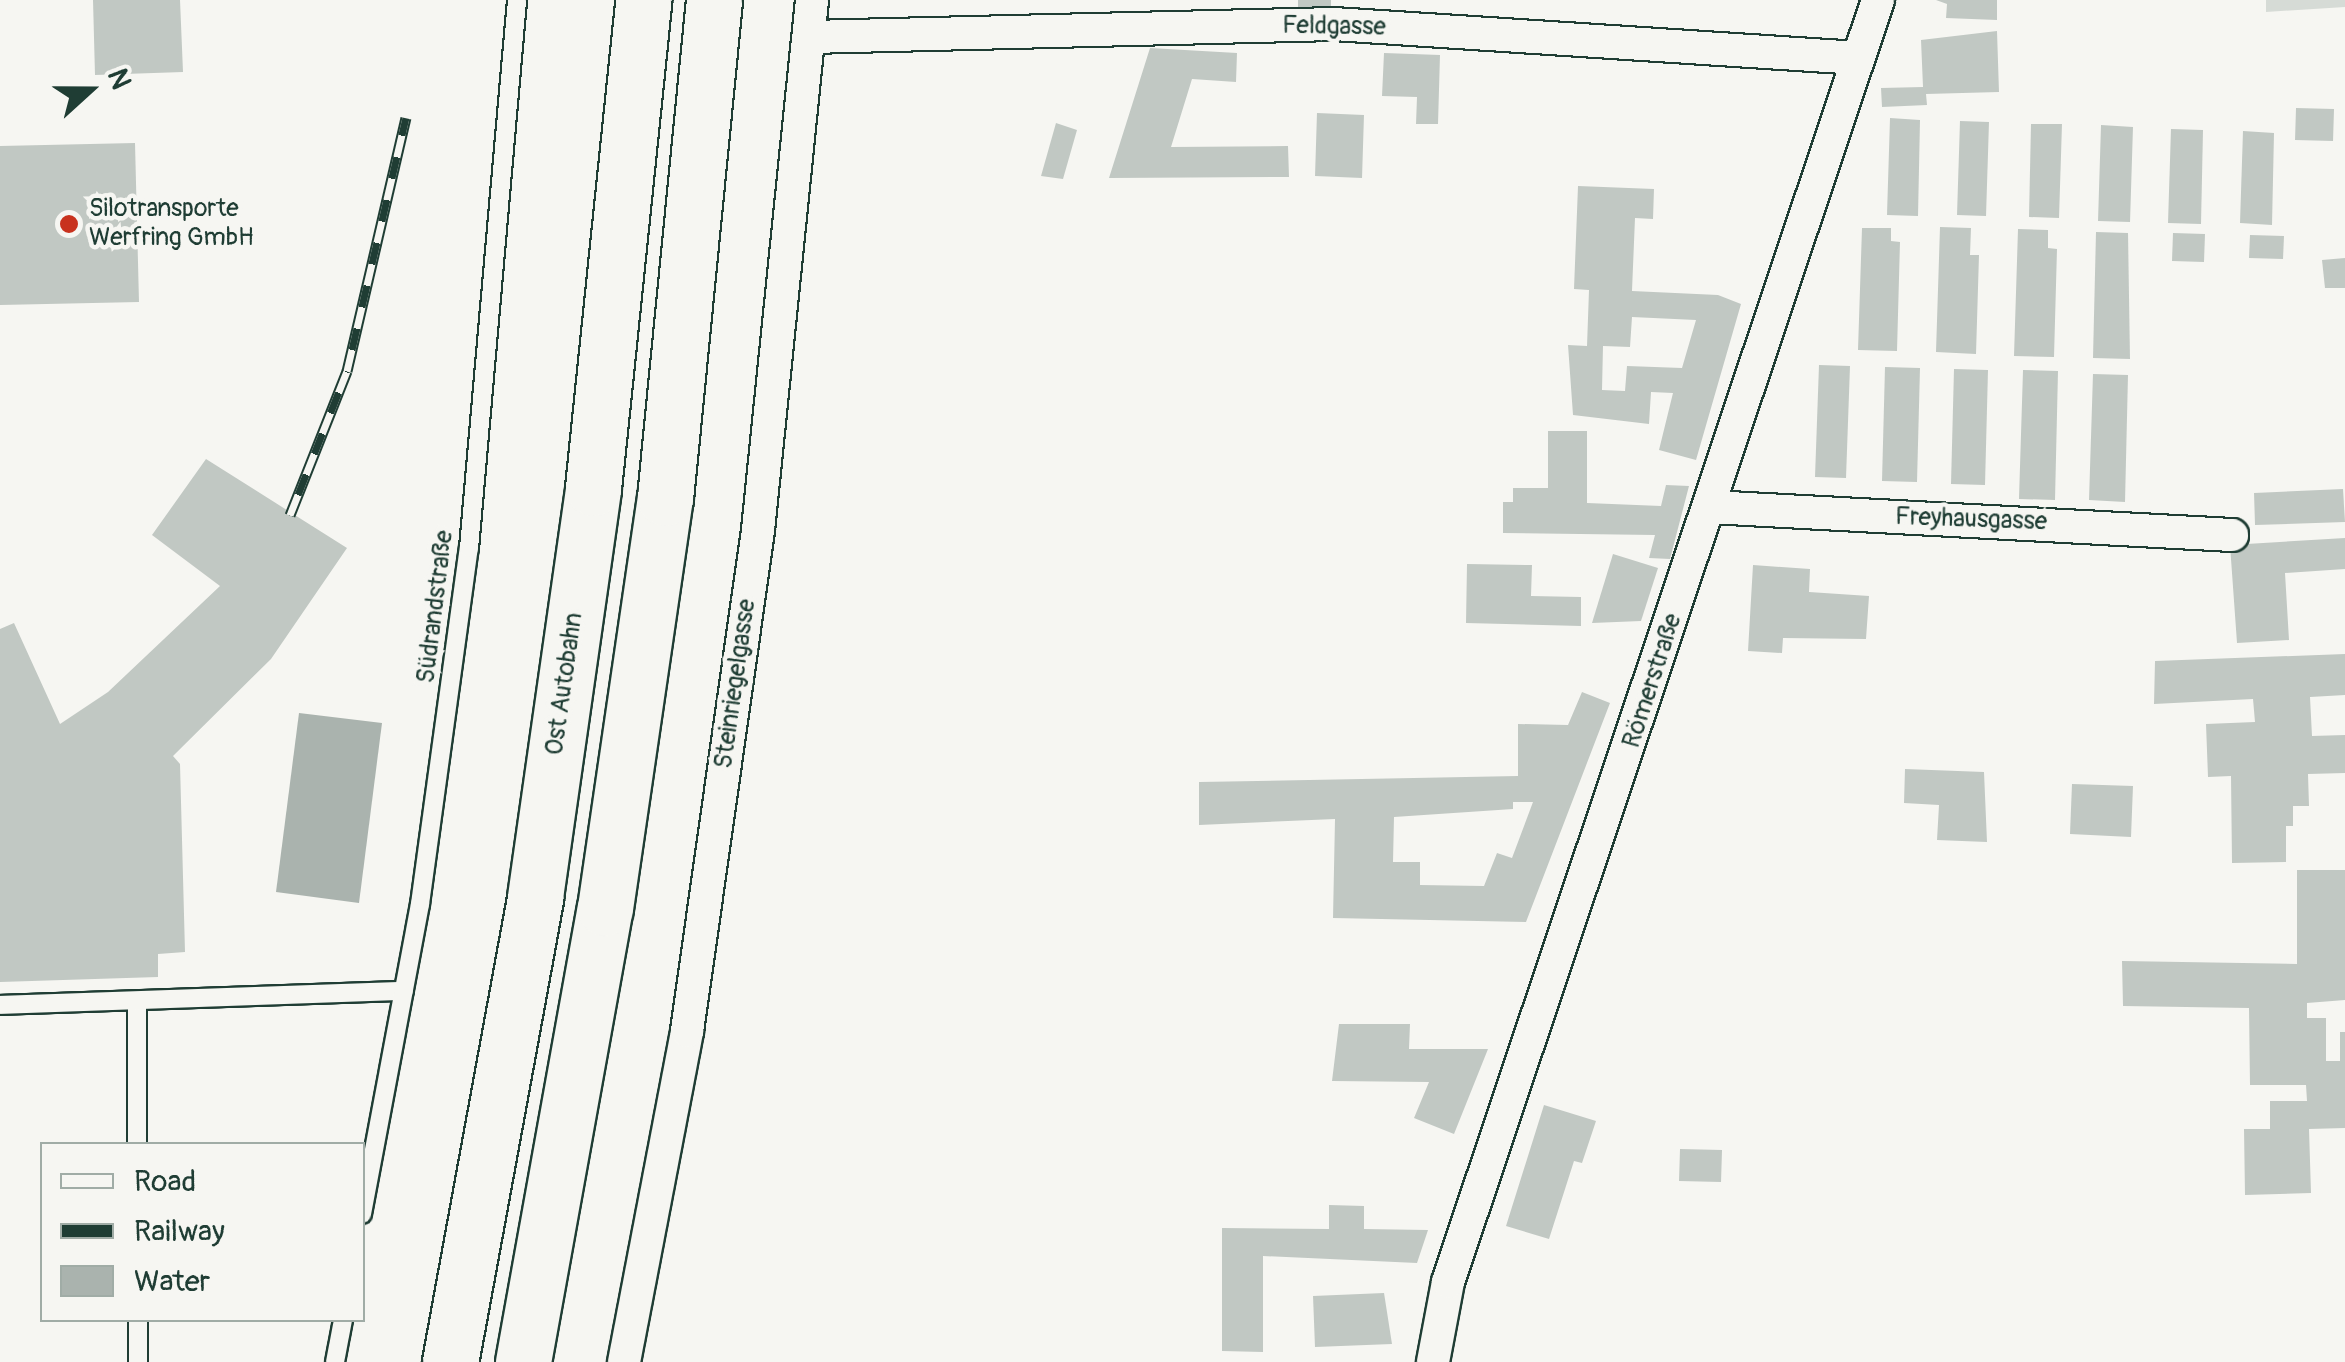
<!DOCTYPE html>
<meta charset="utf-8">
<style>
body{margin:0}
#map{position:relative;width:2345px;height:1362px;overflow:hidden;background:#f6f6f2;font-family:Pangolin,sans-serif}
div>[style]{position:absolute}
.green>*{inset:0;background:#d6dbd6}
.water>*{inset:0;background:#aab3ae}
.building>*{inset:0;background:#c1c8c3}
.roads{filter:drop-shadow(2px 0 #1f3d34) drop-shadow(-2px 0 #1f3d34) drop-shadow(0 2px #1f3d34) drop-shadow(0 -2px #1f3d34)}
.service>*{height:18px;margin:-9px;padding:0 9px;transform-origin:9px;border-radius:9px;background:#f6f6f2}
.minor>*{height:32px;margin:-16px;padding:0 16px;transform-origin:16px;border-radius:16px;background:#f6f6f2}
.motorway>*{height:55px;margin:-27.5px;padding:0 27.5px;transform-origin:27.5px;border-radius:27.5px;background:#f6f6f2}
.rail>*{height:11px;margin-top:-5.5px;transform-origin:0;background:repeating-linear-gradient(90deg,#f6f6f2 0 22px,#1f3d34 0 44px);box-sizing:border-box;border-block:2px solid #1f3d34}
.dots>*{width:28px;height:28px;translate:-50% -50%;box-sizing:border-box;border:5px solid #f6f6f2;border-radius:50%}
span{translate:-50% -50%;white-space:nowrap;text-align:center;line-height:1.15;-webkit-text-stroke:9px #f6f6f2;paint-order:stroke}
.street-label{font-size:25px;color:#1f3d34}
.poi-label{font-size:25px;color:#1f3d34}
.left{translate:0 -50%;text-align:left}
.legend{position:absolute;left:40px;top:1142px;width:325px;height:180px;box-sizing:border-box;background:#f6f6f2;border:2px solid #a0aca6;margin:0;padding:12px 18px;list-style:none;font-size:30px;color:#1f3d34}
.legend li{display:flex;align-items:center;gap:20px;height:50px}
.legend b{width:50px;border:2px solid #a0aca6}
.north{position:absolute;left:40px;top:40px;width:100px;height:100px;-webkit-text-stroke:8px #f6f6f2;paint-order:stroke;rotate:69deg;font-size:28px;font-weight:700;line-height:40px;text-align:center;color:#1f3d34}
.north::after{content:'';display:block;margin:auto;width:35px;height:45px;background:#1f3d34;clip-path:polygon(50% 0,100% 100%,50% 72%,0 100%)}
</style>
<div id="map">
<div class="green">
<div style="clip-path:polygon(2266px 0,2345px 0,2345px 7px,2266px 12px)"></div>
</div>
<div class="water">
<div style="clip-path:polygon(299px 713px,382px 723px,359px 903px,276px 892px)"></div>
</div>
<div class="building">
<div style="clip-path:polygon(93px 0,180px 0,183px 72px,95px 75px)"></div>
<div style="clip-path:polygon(1298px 0,1331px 0,1331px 7px,1298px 7px)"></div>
<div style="clip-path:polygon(1936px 0,1997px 0,1997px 20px,1946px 18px,1947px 4px)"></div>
<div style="clip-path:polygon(1997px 31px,1999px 92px,1926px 94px,1927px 105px,1882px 107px,1881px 88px,1923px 87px,1921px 40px)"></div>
<div style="clip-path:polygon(1150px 48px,1237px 53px,1236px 82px,1192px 79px,1171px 147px,1288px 146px,1289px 177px,1109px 178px)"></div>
<div style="clip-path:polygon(1384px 53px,1440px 55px,1438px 124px,1416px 124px,1417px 97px,1382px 96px)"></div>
<div style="clip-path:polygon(2296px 108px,2334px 109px,2333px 141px,2295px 140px)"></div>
<div style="clip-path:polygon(1317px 113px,1364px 115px,1362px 178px,1315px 176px)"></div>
<div style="clip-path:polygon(1890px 118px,1920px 120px,1918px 216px,1887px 215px)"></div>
<div style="clip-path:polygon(1960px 121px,1989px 122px,1986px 216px,1957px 215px)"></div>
<div style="clip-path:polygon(1056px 123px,1077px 130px,1063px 179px,1041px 176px)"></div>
<div style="clip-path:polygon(2031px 124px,2062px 124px,2059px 218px,2029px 217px)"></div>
<div style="clip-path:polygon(2101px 125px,2133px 127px,2130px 222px,2098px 221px)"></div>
<div style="clip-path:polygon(2171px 129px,2203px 130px,2201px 224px,2168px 223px)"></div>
<div style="clip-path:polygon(2243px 131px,2274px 133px,2272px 225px,2240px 223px)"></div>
<div style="clip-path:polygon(135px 143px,139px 302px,0 305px,0 146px)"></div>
<div style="clip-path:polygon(evenodd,1578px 186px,1654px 189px,1653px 219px,1635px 218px,1632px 291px,1718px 295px,1741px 304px,1696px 460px,1659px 450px,1673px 393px,1651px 392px,1649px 424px,1573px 415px,1568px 345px,1587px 346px,1589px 290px,1574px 289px,1578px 186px,1632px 317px,1696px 320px,1682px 368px,1627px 366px,1625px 391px,1602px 390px,1603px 346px,1630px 347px,1632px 317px)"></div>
<div style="clip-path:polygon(1940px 227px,1971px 228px,1970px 255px,1979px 255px,1976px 354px,1936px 352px)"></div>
<div style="clip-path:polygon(1862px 228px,1891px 228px,1891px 241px,1900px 242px,1897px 351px,1858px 350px)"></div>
<div style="clip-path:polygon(2018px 229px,2048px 230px,2048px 248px,2057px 249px,2054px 357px,2014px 356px)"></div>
<div style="clip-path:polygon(2096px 232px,2128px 233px,2130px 359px,2093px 358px)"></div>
<div style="clip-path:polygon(2173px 233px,2205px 234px,2204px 262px,2172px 261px)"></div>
<div style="clip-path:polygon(2250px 235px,2284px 236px,2283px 259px,2249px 258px)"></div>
<div style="clip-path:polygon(2345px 258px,2345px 288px,2325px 288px,2322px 260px)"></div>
<div style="clip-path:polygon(1819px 365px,1850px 366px,1846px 478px,1815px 477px)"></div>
<div style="clip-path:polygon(1885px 367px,1920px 368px,1917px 482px,1882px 481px)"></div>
<div style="clip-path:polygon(1954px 369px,1988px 370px,1985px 485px,1951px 484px)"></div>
<div style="clip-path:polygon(2023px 370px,2058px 371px,2055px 500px,2019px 499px)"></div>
<div style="clip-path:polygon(2093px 374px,2128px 375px,2125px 502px,2089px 500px)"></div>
<div style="clip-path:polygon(1548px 431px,1587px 431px,1587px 503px,1661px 506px,1666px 485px,1689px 486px,1670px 559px,1649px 558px,1655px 535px,1503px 533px,1503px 502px,1513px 502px,1513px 488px,1548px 488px)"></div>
<div style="clip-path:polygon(206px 459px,347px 548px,271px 659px,173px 756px,180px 764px,185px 952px,158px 954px,158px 977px,0 982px,0 629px,14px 623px,60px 724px,108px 692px,220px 586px,152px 535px)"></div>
<div style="clip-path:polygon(2343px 489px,2345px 522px,2255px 525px,2254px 493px)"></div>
<div style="clip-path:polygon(2345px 538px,2345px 569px,2285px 573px,2289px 640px,2237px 643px,2230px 545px)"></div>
<div style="clip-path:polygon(1613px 554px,1658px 568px,1641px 621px,1592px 623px)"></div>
<div style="clip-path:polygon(1467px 564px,1532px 565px,1531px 596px,1581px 597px,1581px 626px,1466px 623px)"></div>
<div style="clip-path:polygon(1753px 565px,1810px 569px,1809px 592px,1869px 596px,1866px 639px,1783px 638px,1782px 653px,1748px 651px)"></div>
<div style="clip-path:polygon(2345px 654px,2345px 695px,2310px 697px,2312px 736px,2345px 735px,2345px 773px,2308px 774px,2309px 806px,2293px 806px,2293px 826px,2286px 826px,2286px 862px,2232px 863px,2231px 776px,2208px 777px,2206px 724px,2255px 722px,2253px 699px,2154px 704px,2155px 661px)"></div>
<div style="clip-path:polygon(evenodd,1582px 692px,1610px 703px,1526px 922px,1333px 918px,1335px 819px,1199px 825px,1199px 782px,1518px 776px,1518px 724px,1568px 725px,1582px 692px,1513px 802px,1533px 802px,1512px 858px,1497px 853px,1484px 886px,1420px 885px,1420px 862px,1393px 862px,1394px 817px,1513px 809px,1513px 802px)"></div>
<div style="clip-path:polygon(1905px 769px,1984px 772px,1987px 842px,1937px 840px,1939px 805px,1904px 803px)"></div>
<div style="clip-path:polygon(2072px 784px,2133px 786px,2131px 837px,2070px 834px)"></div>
<div style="clip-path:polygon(2297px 870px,2345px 870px,2345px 1000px,2307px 1003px,2307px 1018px,2326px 1018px,2326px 1061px,2340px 1061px,2340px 1032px,2345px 1032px,2345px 1128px,2309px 1129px,2311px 1193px,2245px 1195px,2244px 1129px,2270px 1129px,2270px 1101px,2307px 1101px,2306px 1085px,2250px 1085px,2249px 1008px,2123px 1006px,2122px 961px,2297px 964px)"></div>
<div style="clip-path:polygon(1339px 1024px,1410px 1024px,1409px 1049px,1488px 1049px,1454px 1134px,1414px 1118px,1429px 1082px,1332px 1081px)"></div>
<div style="clip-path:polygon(1544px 1105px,1596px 1121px,1582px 1163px,1574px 1161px,1549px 1239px,1506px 1226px)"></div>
<div style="clip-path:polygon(1680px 1149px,1722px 1150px,1721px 1182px,1679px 1181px)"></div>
<div style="clip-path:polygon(1329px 1205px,1364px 1206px,1364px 1229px,1428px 1230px,1417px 1263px,1263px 1256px,1263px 1352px,1222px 1351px,1222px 1228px,1329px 1229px)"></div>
<div style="clip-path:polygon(1384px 1293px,1392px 1344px,1315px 1347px,1313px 1296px)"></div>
</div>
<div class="roads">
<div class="service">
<div style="left:137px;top:1003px;width:141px;rotate:90deg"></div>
<div style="left:0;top:1005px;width:404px;rotate:-2deg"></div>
<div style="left:362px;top:1214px;width:315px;rotate:-79.4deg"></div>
<div style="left:420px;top:904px;width:359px;rotate:-82.2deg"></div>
<div style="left:469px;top:548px;width:550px;rotate:-84.99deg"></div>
<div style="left:138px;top:1320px;width:42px;rotate:90deg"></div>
<div style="left:335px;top:1362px;width:43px;rotate:-79.2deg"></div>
</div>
<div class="minor">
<div style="left:810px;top:37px;width:524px;rotate:-1.42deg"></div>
<div style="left:1334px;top:24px;width:525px;rotate:3.71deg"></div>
<div style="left:1710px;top:507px;width:523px;rotate:3.07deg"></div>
<div style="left:624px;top:1362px;width:337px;rotate:-79.2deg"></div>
<div style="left:687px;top:1031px;width:506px;rotate:-81.93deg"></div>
<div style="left:758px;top:530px;width:533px;rotate:-84.18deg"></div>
<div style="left:1433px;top:1362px;width:81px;rotate:-79.4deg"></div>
<div style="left:1448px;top:1282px;width:1352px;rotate:-71.46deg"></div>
</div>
<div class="motorway">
<div style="left:450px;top:1362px;width:473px;rotate:-79.6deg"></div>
<div style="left:535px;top:897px;width:413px;rotate:-81.9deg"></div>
<div style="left:593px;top:488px;width:491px;rotate:-84.1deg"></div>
<div style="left:523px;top:1362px;width:461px;rotate:-79.8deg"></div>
<div style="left:605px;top:908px;width:414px;rotate:-81.7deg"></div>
<div style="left:665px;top:498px;width:500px;rotate:-84.38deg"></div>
</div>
</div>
<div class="rail">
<div style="left:290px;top:515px;width:155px;rotate:-68.4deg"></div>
<div style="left:347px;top:371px;width:260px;rotate:-76.9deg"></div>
</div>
<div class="dots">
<div style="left:69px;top:224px;background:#c8321e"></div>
</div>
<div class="street-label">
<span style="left:1334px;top:27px;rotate:1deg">Feldgasse</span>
<span style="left:1971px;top:520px;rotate:2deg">Freyhausgasse</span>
<span style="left:436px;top:607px;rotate:-83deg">Südrandstraße</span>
<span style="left:1653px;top:681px;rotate:-72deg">Römerstraße</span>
<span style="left:565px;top:684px;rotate:-82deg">Ost Autobahn</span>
<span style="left:736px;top:684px;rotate:-82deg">Steinriegelgasse</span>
</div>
<div class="poi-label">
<span class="left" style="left:89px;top:224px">Silotransporte<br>Werfring GmbH</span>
</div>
<ul class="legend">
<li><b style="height:12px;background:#f6f6f2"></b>Road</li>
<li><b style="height:12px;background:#1f3d34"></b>Railway</li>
<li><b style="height:28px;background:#aab3ae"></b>Water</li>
</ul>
<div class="north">N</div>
</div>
